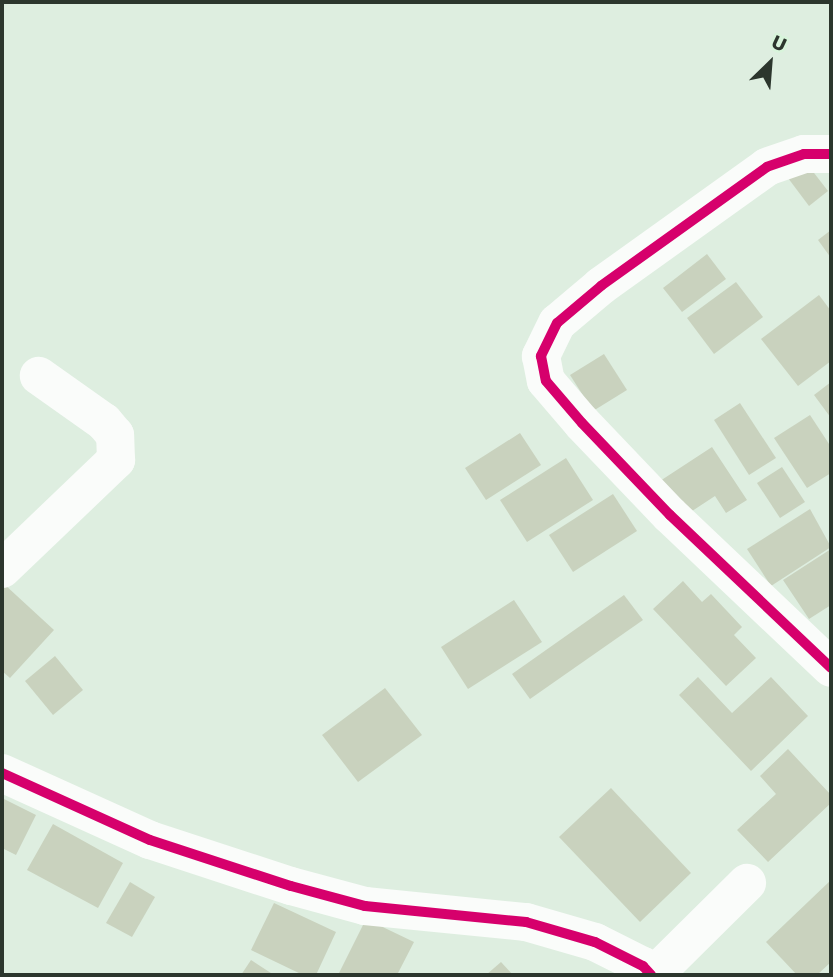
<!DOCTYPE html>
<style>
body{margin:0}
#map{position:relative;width:833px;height:977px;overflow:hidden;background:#deeee0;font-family:Rubik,sans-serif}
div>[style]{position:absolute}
.building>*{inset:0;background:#c9d2be}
.minor>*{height:38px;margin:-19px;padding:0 19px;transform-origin:19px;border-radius:19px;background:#fafcfa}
.cycleway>*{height:10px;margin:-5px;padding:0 5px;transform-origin:5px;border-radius:5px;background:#d6006c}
span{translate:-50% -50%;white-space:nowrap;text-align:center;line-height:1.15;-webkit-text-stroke:5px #d8f4db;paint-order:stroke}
.frame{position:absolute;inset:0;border:4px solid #2c362d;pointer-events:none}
.north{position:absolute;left:735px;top:28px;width:70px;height:70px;-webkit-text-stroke:5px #d8f4db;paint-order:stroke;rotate:25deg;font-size:19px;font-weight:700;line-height:28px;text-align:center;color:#2c362d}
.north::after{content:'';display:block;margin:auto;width:24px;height:32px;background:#2c362d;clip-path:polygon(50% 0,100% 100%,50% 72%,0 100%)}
</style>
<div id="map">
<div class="building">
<div style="clip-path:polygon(804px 160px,828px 191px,809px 206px,785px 174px)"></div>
<div style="clip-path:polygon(831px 230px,831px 258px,818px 240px)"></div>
<div style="clip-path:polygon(707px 254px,726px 279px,682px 312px,663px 288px)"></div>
<div style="clip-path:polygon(736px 282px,763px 317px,714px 354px,687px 318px)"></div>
<div style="clip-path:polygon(819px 295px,831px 311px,831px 361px,798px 386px,761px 339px)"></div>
<div style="clip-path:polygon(604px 354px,627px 390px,593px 411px,570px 375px)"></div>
<div style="clip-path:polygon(831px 382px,831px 418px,814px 395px)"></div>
<div style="clip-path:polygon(740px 403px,776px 458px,749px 475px,714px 420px)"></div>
<div style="clip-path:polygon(810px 415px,831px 447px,831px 473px,807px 488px,774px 438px)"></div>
<div style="clip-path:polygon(520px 433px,541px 465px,486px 500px,465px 468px)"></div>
<div style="clip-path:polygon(712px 447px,747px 500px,726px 513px,715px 496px,683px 517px,660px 481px)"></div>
<div style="clip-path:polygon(566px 458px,593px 500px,527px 542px,500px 500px)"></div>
<div style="clip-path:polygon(782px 467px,805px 502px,780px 518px,757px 483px)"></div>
<div style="clip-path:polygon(613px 494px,637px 531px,573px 572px,549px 535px)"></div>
<div style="clip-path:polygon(810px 509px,831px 547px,771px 586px,747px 549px)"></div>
<div style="clip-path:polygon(831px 549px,831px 605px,809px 619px,783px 580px)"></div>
<div style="clip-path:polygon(683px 581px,702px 602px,711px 594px,742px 627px,734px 635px,756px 658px,726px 686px,653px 609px)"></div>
<div style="clip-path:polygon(4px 584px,54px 630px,10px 678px,2px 671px)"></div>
<div style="clip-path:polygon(624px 595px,643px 620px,530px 699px,512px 674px)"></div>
<div style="clip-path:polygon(514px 600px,542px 642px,468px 689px,441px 647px)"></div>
<div style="clip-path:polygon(55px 656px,83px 690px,53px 715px,25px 681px)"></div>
<div style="clip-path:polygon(698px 677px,732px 713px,771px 677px,808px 716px,751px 771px,679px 695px)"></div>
<div style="clip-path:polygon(385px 688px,422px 735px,358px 782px,322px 735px)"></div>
<div style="clip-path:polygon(788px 749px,831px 795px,831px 803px,768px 862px,737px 830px,776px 794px,760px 776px)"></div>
<div style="clip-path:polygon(611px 788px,691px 873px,640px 922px,559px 837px)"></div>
<div style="clip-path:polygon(2px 798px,36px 815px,16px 855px,2px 848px)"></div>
<div style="clip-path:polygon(53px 824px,123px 863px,98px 908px,27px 870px)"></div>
<div style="clip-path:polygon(831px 880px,831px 962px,817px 975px,797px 975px,766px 942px)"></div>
<div style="clip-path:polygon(130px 882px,155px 897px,132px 937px,106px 923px)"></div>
<div style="clip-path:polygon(274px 903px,336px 932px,316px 975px,303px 975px,251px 950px)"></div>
<div style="clip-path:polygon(366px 919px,414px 942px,397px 975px,338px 975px)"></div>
<div style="clip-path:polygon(251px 960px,274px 975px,241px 975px)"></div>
<div style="clip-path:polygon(501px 962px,513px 975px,486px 975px)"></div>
</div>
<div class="minor">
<div style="left:831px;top:154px;width:27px;rotate:180deg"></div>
<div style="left:804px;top:154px;width:39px;rotate:161deg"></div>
<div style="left:767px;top:167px;width:204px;rotate:144.4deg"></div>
<div style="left:601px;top:286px;width:57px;rotate:139.9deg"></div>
<div style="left:557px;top:323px;width:37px;rotate:116deg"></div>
<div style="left:541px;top:356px;width:25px;rotate:79deg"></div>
<div style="left:546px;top:381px;width:55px;rotate:49.4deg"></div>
<div style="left:582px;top:423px;width:127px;rotate:46.3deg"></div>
<div style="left:670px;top:515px;width:222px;rotate:43.5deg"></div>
<div style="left:2px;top:569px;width:158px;rotate:-43.7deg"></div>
<div style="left:116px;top:460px;width:25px;rotate:-92deg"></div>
<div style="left:115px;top:435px;width:17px;rotate:-130deg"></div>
<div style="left:104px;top:422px;width:80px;rotate:-144.7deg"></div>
<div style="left:2px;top:773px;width:162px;rotate:24.4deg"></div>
<div style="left:150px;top:840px;width:148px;rotate:18.1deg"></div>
<div style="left:291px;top:886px;width:77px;rotate:15.1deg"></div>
<div style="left:365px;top:906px;width:162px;rotate:5.7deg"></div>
<div style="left:526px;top:922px;width:72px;rotate:16.2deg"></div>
<div style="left:595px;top:942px;width:54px;rotate:26.6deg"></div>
<div style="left:643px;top:966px;width:12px;rotate:48deg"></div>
<div style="left:654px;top:975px;width:131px;rotate:-44.7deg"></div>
</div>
<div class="cycleway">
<div style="left:831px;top:154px;width:27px;rotate:180deg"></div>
<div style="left:804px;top:154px;width:39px;rotate:161deg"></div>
<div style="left:767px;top:167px;width:204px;rotate:144.4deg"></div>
<div style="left:601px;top:286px;width:57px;rotate:139.9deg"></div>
<div style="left:557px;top:323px;width:37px;rotate:116deg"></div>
<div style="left:541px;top:356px;width:25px;rotate:79deg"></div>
<div style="left:546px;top:381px;width:55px;rotate:49.4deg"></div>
<div style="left:582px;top:423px;width:127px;rotate:46.3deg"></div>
<div style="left:670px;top:515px;width:222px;rotate:43.5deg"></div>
<div style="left:2px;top:773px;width:162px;rotate:24.4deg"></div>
<div style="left:150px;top:840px;width:148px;rotate:18.1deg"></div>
<div style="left:291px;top:886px;width:77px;rotate:15.1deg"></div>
<div style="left:365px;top:906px;width:162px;rotate:5.7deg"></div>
<div style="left:526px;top:922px;width:72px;rotate:16.2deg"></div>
<div style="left:595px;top:942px;width:54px;rotate:26.6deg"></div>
<div style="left:643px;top:966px;width:12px;rotate:48deg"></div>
</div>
<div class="frame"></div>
<div class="north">U</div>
</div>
